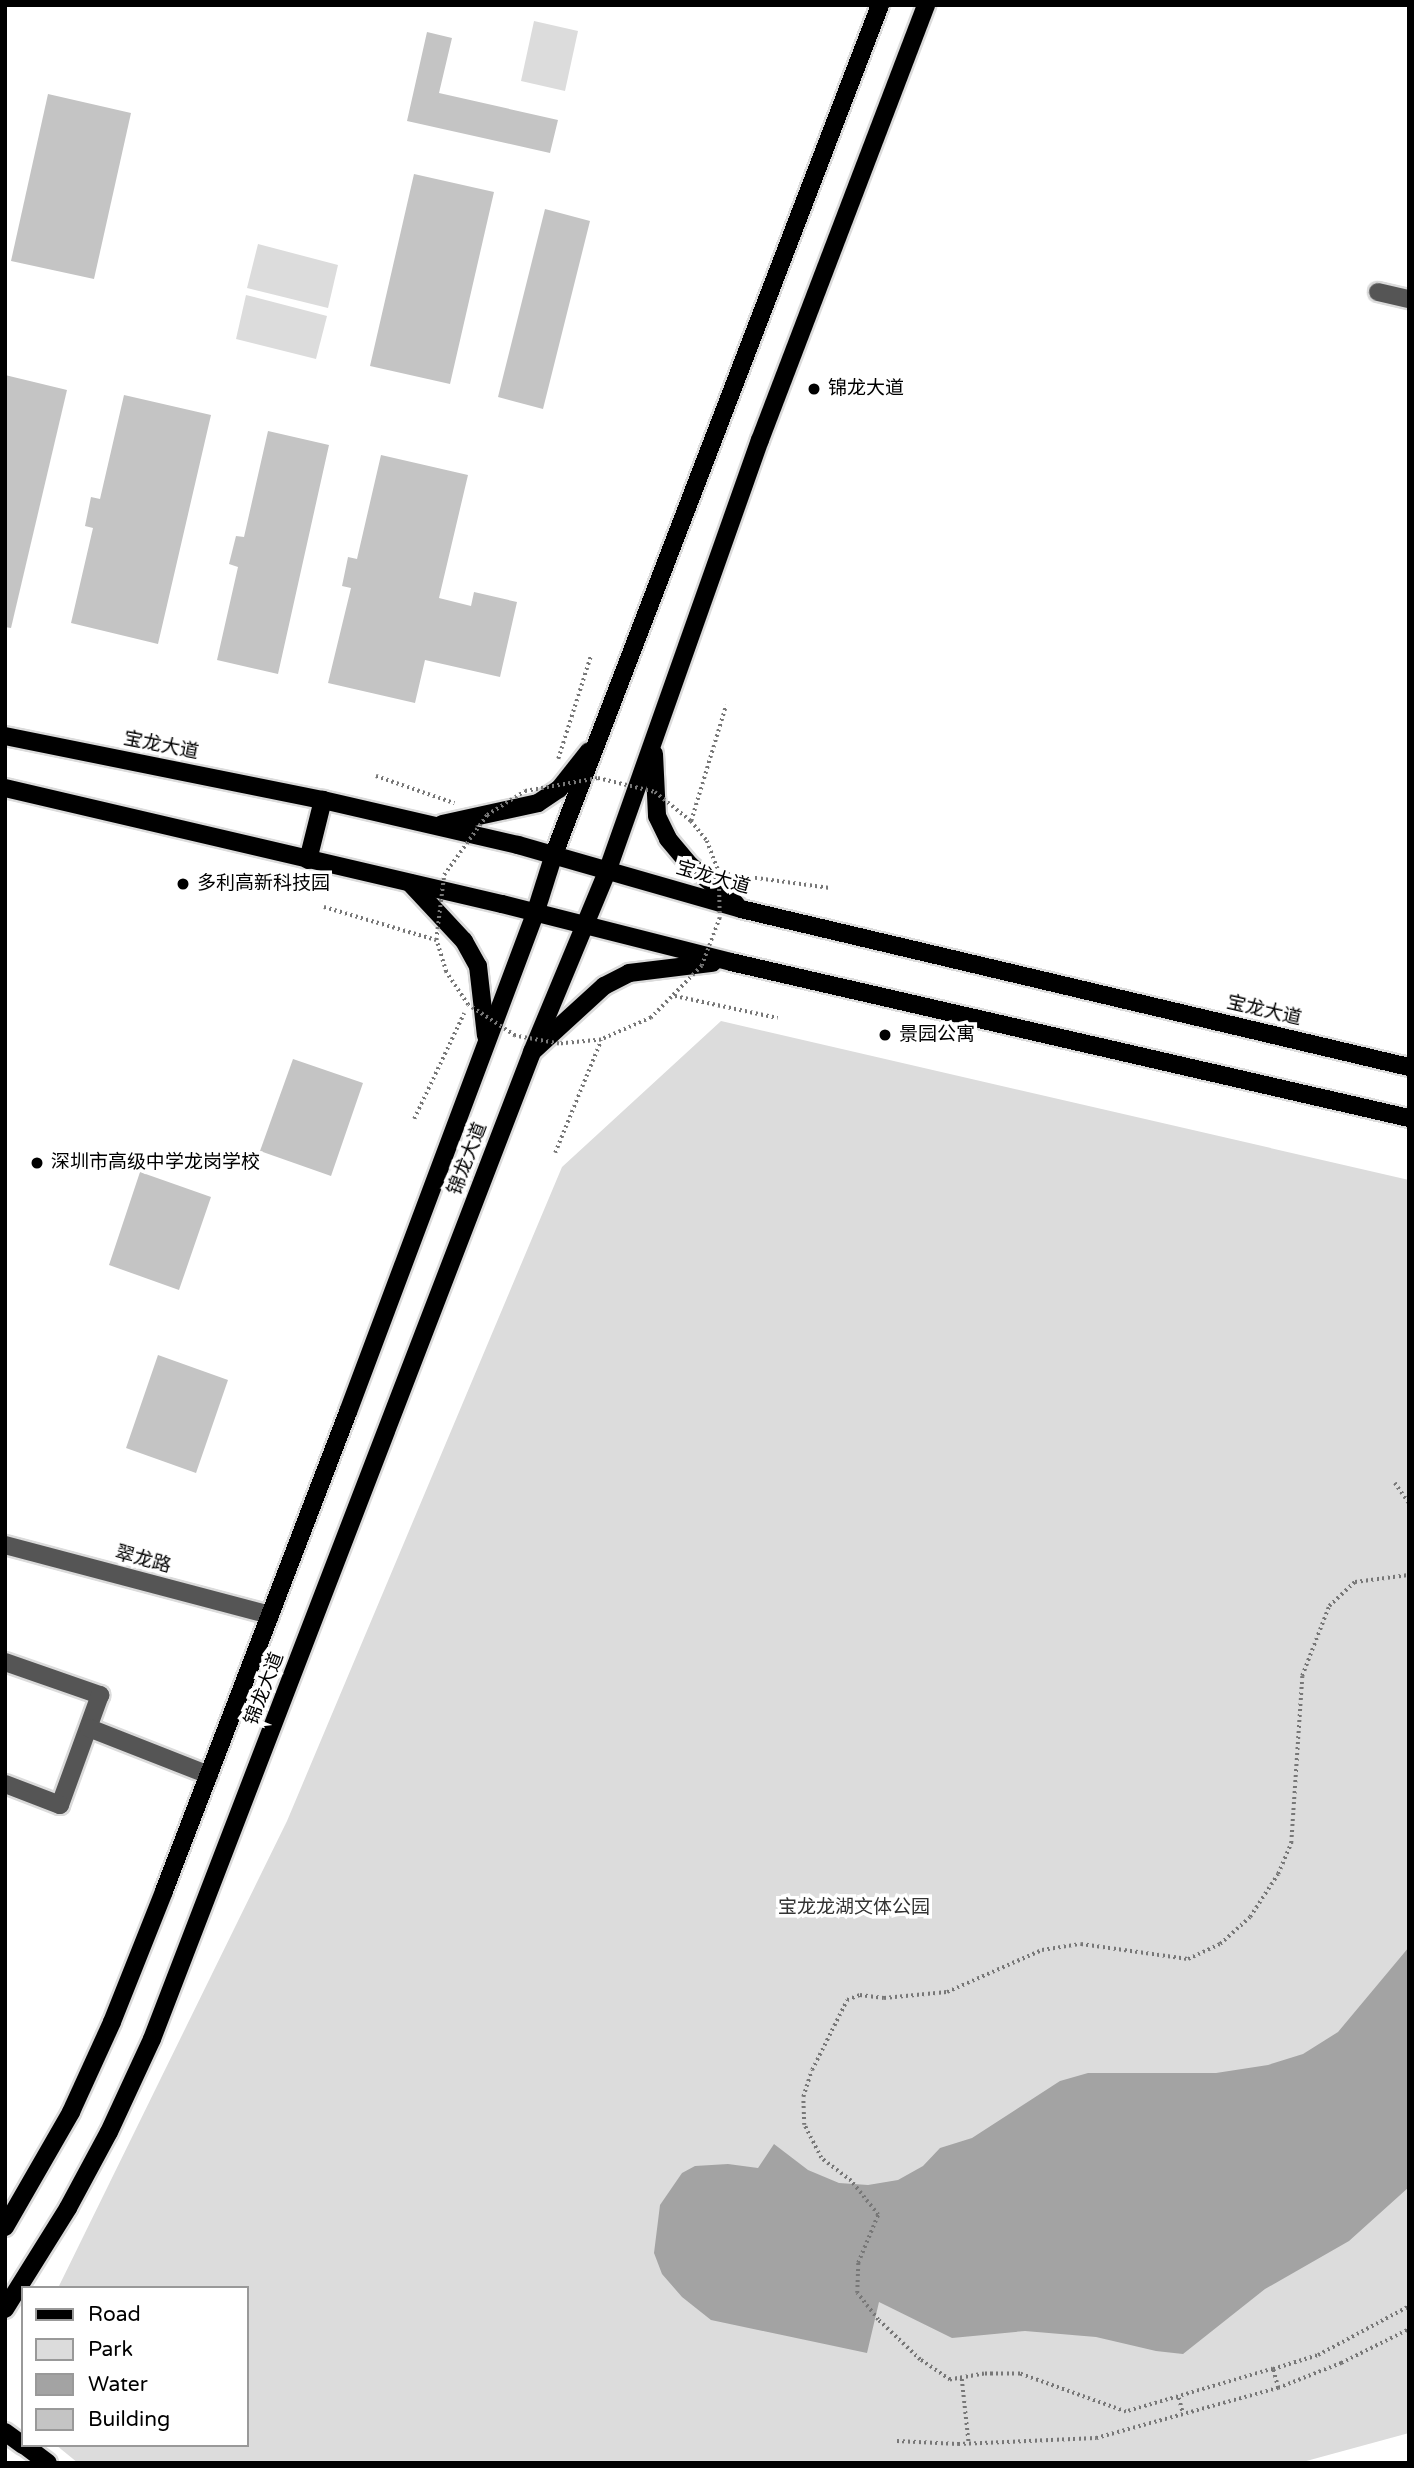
<!DOCTYPE html>
<meta charset="utf-8">
<style>
body{margin:0}
#map{position:relative;width:1414px;height:2468px;overflow:hidden;background:#fff;font-family:"Varela Round","Noto Sans SC",sans-serif}
div>[style]{position:absolute}
.green>*{inset:0;background:#dcdcdc}
.water>*{inset:0;background:#a3a3a3}
.building>*{inset:0;background:#c4c4c4}
.path>*{height:3.5px;margin-top:-1.75px;transform-origin:0;background:repeating-linear-gradient(90deg,#777 0 2px,transparent 0 5.5px)}
.roads{filter:drop-shadow(2px 0 #dbdbdb) drop-shadow(-2px 0 #dbdbdb) drop-shadow(0 2px #dbdbdb) drop-shadow(0 -2px #dbdbdb)}
.minor>*{height:18px;margin:-9px;padding:0 9px;transform-origin:9px;border-radius:9px;background:#555}
.major>*{height:18px;margin:-9px;padding:0 9px;transform-origin:9px;border-radius:9px;background:#000}
.path-bridge>*{height:3.5px;margin-top:-1.75px;transform-origin:0;background:repeating-linear-gradient(90deg,#777 0 2px,transparent 0 5.5px)}
.dots>*{width:19px;height:19px;translate:-50% -50%;box-sizing:border-box;border:4px solid #fff;border-radius:50%}
span{translate:-50% -50%;white-space:nowrap;text-align:center;line-height:1.15;-webkit-text-stroke:7px #fff;paint-order:stroke}
.poi-label{font-size:19px;color:#000}
.left{translate:0 -50%;text-align:left}
.street-label{font-size:19px;color:#000}
.park-label{font-size:19px;color:#333}
.frame{position:absolute;inset:0;border:7px solid #000;pointer-events:none}
.legend{position:absolute;left:21px;top:2286px;width:228px;height:161px;box-sizing:border-box;background:#fff;border:2px solid #999;margin:0;padding:9px 12px;list-style:none;font-size:21px;color:#000}
.legend li{display:flex;align-items:center;gap:14px;height:35px}
.legend b{width:35px;border:2px solid #999}
</style>
<div id="map">
<div class="green">
<div style="clip-path:polygon(534px 21px,578px 31px,565px 91px,521px 81px)"></div>
<div style="clip-path:polygon(258px 244px,338px 265px,328px 308px,247px 288px)"></div>
<div style="clip-path:polygon(246px 295px,327px 316px,316px 359px,236px 339px)"></div>
<div style="clip-path:polygon(721px 1021px,1409px 1180px,1409px 2433px,1299px 2463px,78px 2463px,56px 2445px,247px 2445px,247px 2288px,58px 2288px,287px 1821px,562px 1167px)"></div>
</div>
<div class="water">
<div style="clip-path:polygon(1409px 1947px,1409px 2187px,1349px 2241px,1265px 2289px,1183px 2354px,1156px 2351px,1096px 2337px,1025px 2331px,952px 2338px,879px 2302px,867px 2353px,711px 2320px,682px 2297px,662px 2274px,654px 2253px,660px 2205px,682px 2173px,695px 2166px,728px 2164px,758px 2168px,774px 2144px,808px 2170px,839px 2183px,868px 2185px,898px 2180px,923px 2166px,940px 2148px,972px 2138px,1060px 2081px,1088px 2073px,1216px 2073px,1268px 2065px,1303px 2054px,1338px 2032px)"></div>
</div>
<div class="building">
<div style="clip-path:polygon(427px 32px,452px 38px,439px 93px,558px 120px,550px 153px,407px 121px)"></div>
<div style="clip-path:polygon(48px 94px,131px 113px,94px 279px,11px 261px)"></div>
<div style="clip-path:polygon(414px 174px,494px 192px,450px 384px,370px 366px)"></div>
<div style="clip-path:polygon(545px 209px,590px 221px,543px 409px,498px 397px)"></div>
<div style="clip-path:polygon(5px 375px,67px 390px,11px 628px,5px 627px)"></div>
<div style="clip-path:polygon(124px 395px,211px 415px,158px 644px,71px 623px,93px 528px,85px 526px,91px 497px,100px 499px)"></div>
<div style="clip-path:polygon(268px 431px,329px 445px,278px 674px,217px 660px,238px 567px,229px 564px,236px 536px,244px 537px)"></div>
<div style="clip-path:polygon(381px 455px,468px 475px,439px 598px,471px 606px,474px 592px,517px 602px,500px 677px,425px 660px,415px 703px,328px 683px,351px 588px,342px 586px,348px 557px,357px 559px)"></div>
<div style="clip-path:polygon(293px 1059px,363px 1083px,331px 1176px,260px 1151px)"></div>
<div style="clip-path:polygon(140px 1172px,211px 1197px,179px 1290px,109px 1265px)"></div>
<div style="clip-path:polygon(158px 1355px,228px 1380px,196px 1473px,126px 1448px)"></div>
</div>
<div class="path">
<div style="left:558px;top:759px;width:109px;rotate:-72.4deg"></div>
<div style="left:376px;top:776px;width:83px;rotate:19.1deg"></div>
<div style="left:691px;top:821px;width:121px;rotate:-73.2deg"></div>
<div style="left:728px;top:874px;width:103px;rotate:7.8deg"></div>
<div style="left:324px;top:907px;width:117px;rotate:16.4deg"></div>
<div style="left:675px;top:996px;width:105px;rotate:12.1deg"></div>
<div style="left:414px;top:1119px;width:117px;rotate:-64.7deg"></div>
<div style="left:555px;top:1153px;width:122px;rotate:-67.8deg"></div>
<div style="left:1395px;top:1483px;width:24px;rotate:55deg"></div>
<div style="left:1273px;top:2369px;width:47px;rotate:-17.3deg"></div>
<div style="left:1318px;top:2355px;width:103px;rotate:-28.3deg"></div>
<div style="left:962px;top:2379px;width:65px;rotate:83.9deg"></div>
<div style="left:1278px;top:2388px;width:20px;rotate:-105deg"></div>
<div style="left:1273px;top:2369px;width:153px;rotate:163.7deg"></div>
<div style="left:1126px;top:2412px;width:113px;rotate:-160.3deg"></div>
<div style="left:1020px;top:2374px;width:36px;rotate:180deg"></div>
<div style="left:984px;top:2374px;width:35px;rotate:170deg"></div>
<div style="left:950px;top:2380px;width:36px;rotate:-146deg"></div>
<div style="left:920px;top:2360px;width:58px;rotate:-136.4deg"></div>
<div style="left:878px;top:2320px;width:34px;rotate:-128deg"></div>
<div style="left:857px;top:2293px;width:30px;rotate:-88deg"></div>
<div style="left:858px;top:2263px;width:52px;rotate:-67.4deg"></div>
<div style="left:878px;top:2215px;width:43px;rotate:-128.5deg"></div>
<div style="left:851px;top:2181px;width:38px;rotate:-143deg"></div>
<div style="left:821px;top:2158px;width:37px;rotate:-117deg"></div>
<div style="left:804px;top:2125px;width:28px;rotate:-92deg"></div>
<div style="left:803px;top:2097px;width:28px;rotate:-72deg"></div>
<div style="left:812px;top:2070px;width:78px;rotate:-63.4deg"></div>
<div style="left:847px;top:2000px;width:14px;rotate:-21deg"></div>
<div style="left:860px;top:1995px;width:24px;rotate:7deg"></div>
<div style="left:884px;top:1998px;width:63px;rotate:-5.4deg"></div>
<div style="left:947px;top:1992px;width:104px;rotate:-23.9deg"></div>
<div style="left:1042px;top:1950px;width:39px;rotate:-9deg"></div>
<div style="left:1081px;top:1944px;width:108px;rotate:8deg"></div>
<div style="left:1188px;top:1959px;width:35px;rotate:-25deg"></div>
<div style="left:1220px;top:1944px;width:40px;rotate:-42deg"></div>
<div style="left:1250px;top:1917px;width:51px;rotate:-56.9deg"></div>
<div style="left:1278px;top:1874px;width:34px;rotate:-67deg"></div>
<div style="left:1291px;top:1843px;width:167px;rotate:-86.2deg"></div>
<div style="left:1302px;top:1676px;width:75px;rotate:-68.9deg"></div>
<div style="left:1329px;top:1606px;width:35px;rotate:-43deg"></div>
<div style="left:1355px;top:1582px;width:54px;rotate:-7.4deg"></div>
<div style="left:1179px;top:2398px;width:16px;rotate:75deg"></div>
<div style="left:897px;top:2441px;width:61px;rotate:2.8deg"></div>
<div style="left:958px;top:2444px;width:138px;rotate:-2.5deg"></div>
<div style="left:1096px;top:2438px;width:189px;rotate:-15.4deg"></div>
<div style="left:1278px;top:2388px;width:68px;rotate:-21.6deg"></div>
<div style="left:1341px;top:2363px;width:76px;rotate:-26.6deg"></div>
</div>
<div class="roads">
<div class="minor">
<div style="left:1378px;top:292px;width:32px;rotate:13deg"></div>
<div style="left:5px;top:1545px;width:274px;rotate:14.8deg"></div>
<div style="left:5px;top:1662px;width:101px;rotate:19.2deg"></div>
<div style="left:100px;top:1695px;width:117px;rotate:110deg"></div>
<div style="left:60px;top:1805px;width:59px;rotate:-159.1deg"></div>
<div style="left:89px;top:1728px;width:129px;rotate:21.4deg"></div>
</div>
<div class="major">
<div style="left:5px;top:736px;width:324px;rotate:11.4deg"></div>
<div style="left:323px;top:800px;width:200px;rotate:13deg"></div>
<div style="left:518px;top:845px;width:232px;rotate:16deg"></div>
<div style="left:741px;top:909px;width:686px;rotate:13.31deg"></div>
<div style="left:654px;top:754px;width:62px;rotate:87.2deg"></div>
<div style="left:657px;top:816px;width:25px;rotate:64deg"></div>
<div style="left:668px;top:839px;width:34px;rotate:50deg"></div>
<div style="left:690px;top:865px;width:60px;rotate:40.3deg"></div>
<div style="left:5px;top:788px;width:510px;rotate:13.14deg"></div>
<div style="left:502px;top:904px;width:236px;rotate:14.2deg"></div>
<div style="left:731px;top:962px;width:696px;rotate:12.96deg"></div>
<div style="left:442px;top:824px;width:98px;rotate:-12.3deg"></div>
<div style="left:538px;top:803px;width:25px;rotate:-34deg"></div>
<div style="left:559px;top:789px;width:48px;rotate:-51.7deg"></div>
<div style="left:308px;top:860px;width:62px;rotate:-76deg"></div>
<div style="left:410px;top:883px;width:79px;rotate:47deg"></div>
<div style="left:464px;top:941px;width:29px;rotate:61deg"></div>
<div style="left:478px;top:966px;width:70px;rotate:83.5deg"></div>
<div style="left:534px;top:1050px;width:95px;rotate:-42.4deg"></div>
<div style="left:604px;top:986px;width:28px;rotate:-27deg"></div>
<div style="left:629px;top:973px;width:84px;rotate:-6.9deg"></div>
<div style="left:5px;top:2227px;width:133px;rotate:-60.1deg"></div>
<div style="left:71px;top:2112px;width:99px;rotate:-65.5deg"></div>
<div style="left:112px;top:2022px;width:141px;rotate:-68.3deg"></div>
<div style="left:164px;top:1891px;width:513px;rotate:-68.99deg"></div>
<div style="left:348px;top:1412px;width:532px;rotate:-69.42deg"></div>
<div style="left:535px;top:914px;width:63px;rotate:-72.4deg"></div>
<div style="left:554px;top:854px;width:909px;rotate:-68.99deg"></div>
<div style="left:5px;top:2309px;width:119px;rotate:-58deg"></div>
<div style="left:68px;top:2208px;width:86px;rotate:-61.7deg"></div>
<div style="left:109px;top:2132px;width:102px;rotate:-65.2deg"></div>
<div style="left:152px;top:2039px;width:1058px;rotate:-68.94deg"></div>
<div style="left:532px;top:1052px;width:198px;rotate:-67.4deg"></div>
<div style="left:608px;top:869px;width:455px;rotate:-70.5deg"></div>
<div style="left:760px;top:440px;width:466px;rotate:-69.1deg"></div>
<div style="left:5px;top:2432px;width:22px;rotate:36deg"></div>
<div style="left:24px;top:2445px;width:30px;rotate:37deg"></div>
</div>
</div>
<div class="path-bridge">
<div style="left:598px;top:778px;width:59px;rotate:13.8deg"></div>
<div style="left:655px;top:792px;width:46px;rotate:38.9deg"></div>
<div style="left:691px;top:821px;width:26px;rotate:51deg"></div>
<div style="left:707px;top:841px;width:34px;rotate:69deg"></div>
<div style="left:719px;top:873px;width:45px;rotate:88.7deg"></div>
<div style="left:720px;top:918px;width:51px;rotate:110.6deg"></div>
<div style="left:702px;top:966px;width:73px;rotate:134.4deg"></div>
<div style="left:651px;top:1018px;width:55px;rotate:156.3deg"></div>
<div style="left:601px;top:1040px;width:42px;rotate:174.6deg"></div>
<div style="left:559px;top:1044px;width:45px;rotate:-169.7deg"></div>
<div style="left:515px;top:1036px;width:56px;rotate:-146.6deg"></div>
<div style="left:468px;top:1005px;width:40px;rotate:-124deg"></div>
<div style="left:446px;top:972px;width:34px;rotate:-107deg"></div>
<div style="left:436px;top:940px;width:65px;rotate:-83deg"></div>
<div style="left:444px;top:875px;width:74px;rotate:-54.4deg"></div>
<div style="left:487px;top:815px;width:45px;rotate:-32.3deg"></div>
<div style="left:525px;top:791px;width:74px;rotate:-10.1deg"></div>
</div>
<div class="dots">
<div style="left:814px;top:389px;background:#000"></div>
<div style="left:183px;top:884px;background:#000"></div>
<div style="left:885px;top:1035px;background:#000"></div>
<div style="left:37px;top:1163px;background:#000"></div>
</div>
<div class="poi-label">
<span class="left" style="left:828px;top:389px">锦龙大道</span>
<span class="left" style="left:197px;top:884px">多利高新科技园</span>
<span class="left" style="left:899px;top:1035px">景园公寓</span>
<span class="left" style="left:51px;top:1163px">深圳市高级中学龙岗学校</span>
</div>
<div class="street-label">
<span style="left:161px;top:746px;rotate:11deg">宝龙大道</span>
<span style="left:713px;top:878px;rotate:16deg">宝龙大道</span>
<span style="left:1264px;top:1011px;rotate:13deg">宝龙大道</span>
<span style="left:468px;top:1159px;rotate:-69deg">锦龙大道</span>
<span style="left:143px;top:1560px;rotate:15deg">翠龙路</span>
<span style="left:265px;top:1689px;rotate:-69deg">锦龙大道</span>
</div>
<div class="park-label">
<span style="left:854px;top:1908px">宝龙龙湖文体公园</span>
</div>
<div class="frame"></div>
<ul class="legend">
<li><b style="height:9px;background:#000"></b>Road</li>
<li><b style="height:19px;background:#dcdcdc"></b>Park</li>
<li><b style="height:19px;background:#a3a3a3"></b>Water</li>
<li><b style="height:19px;background:#c4c4c4"></b>Building</li>
</ul>
</div>
